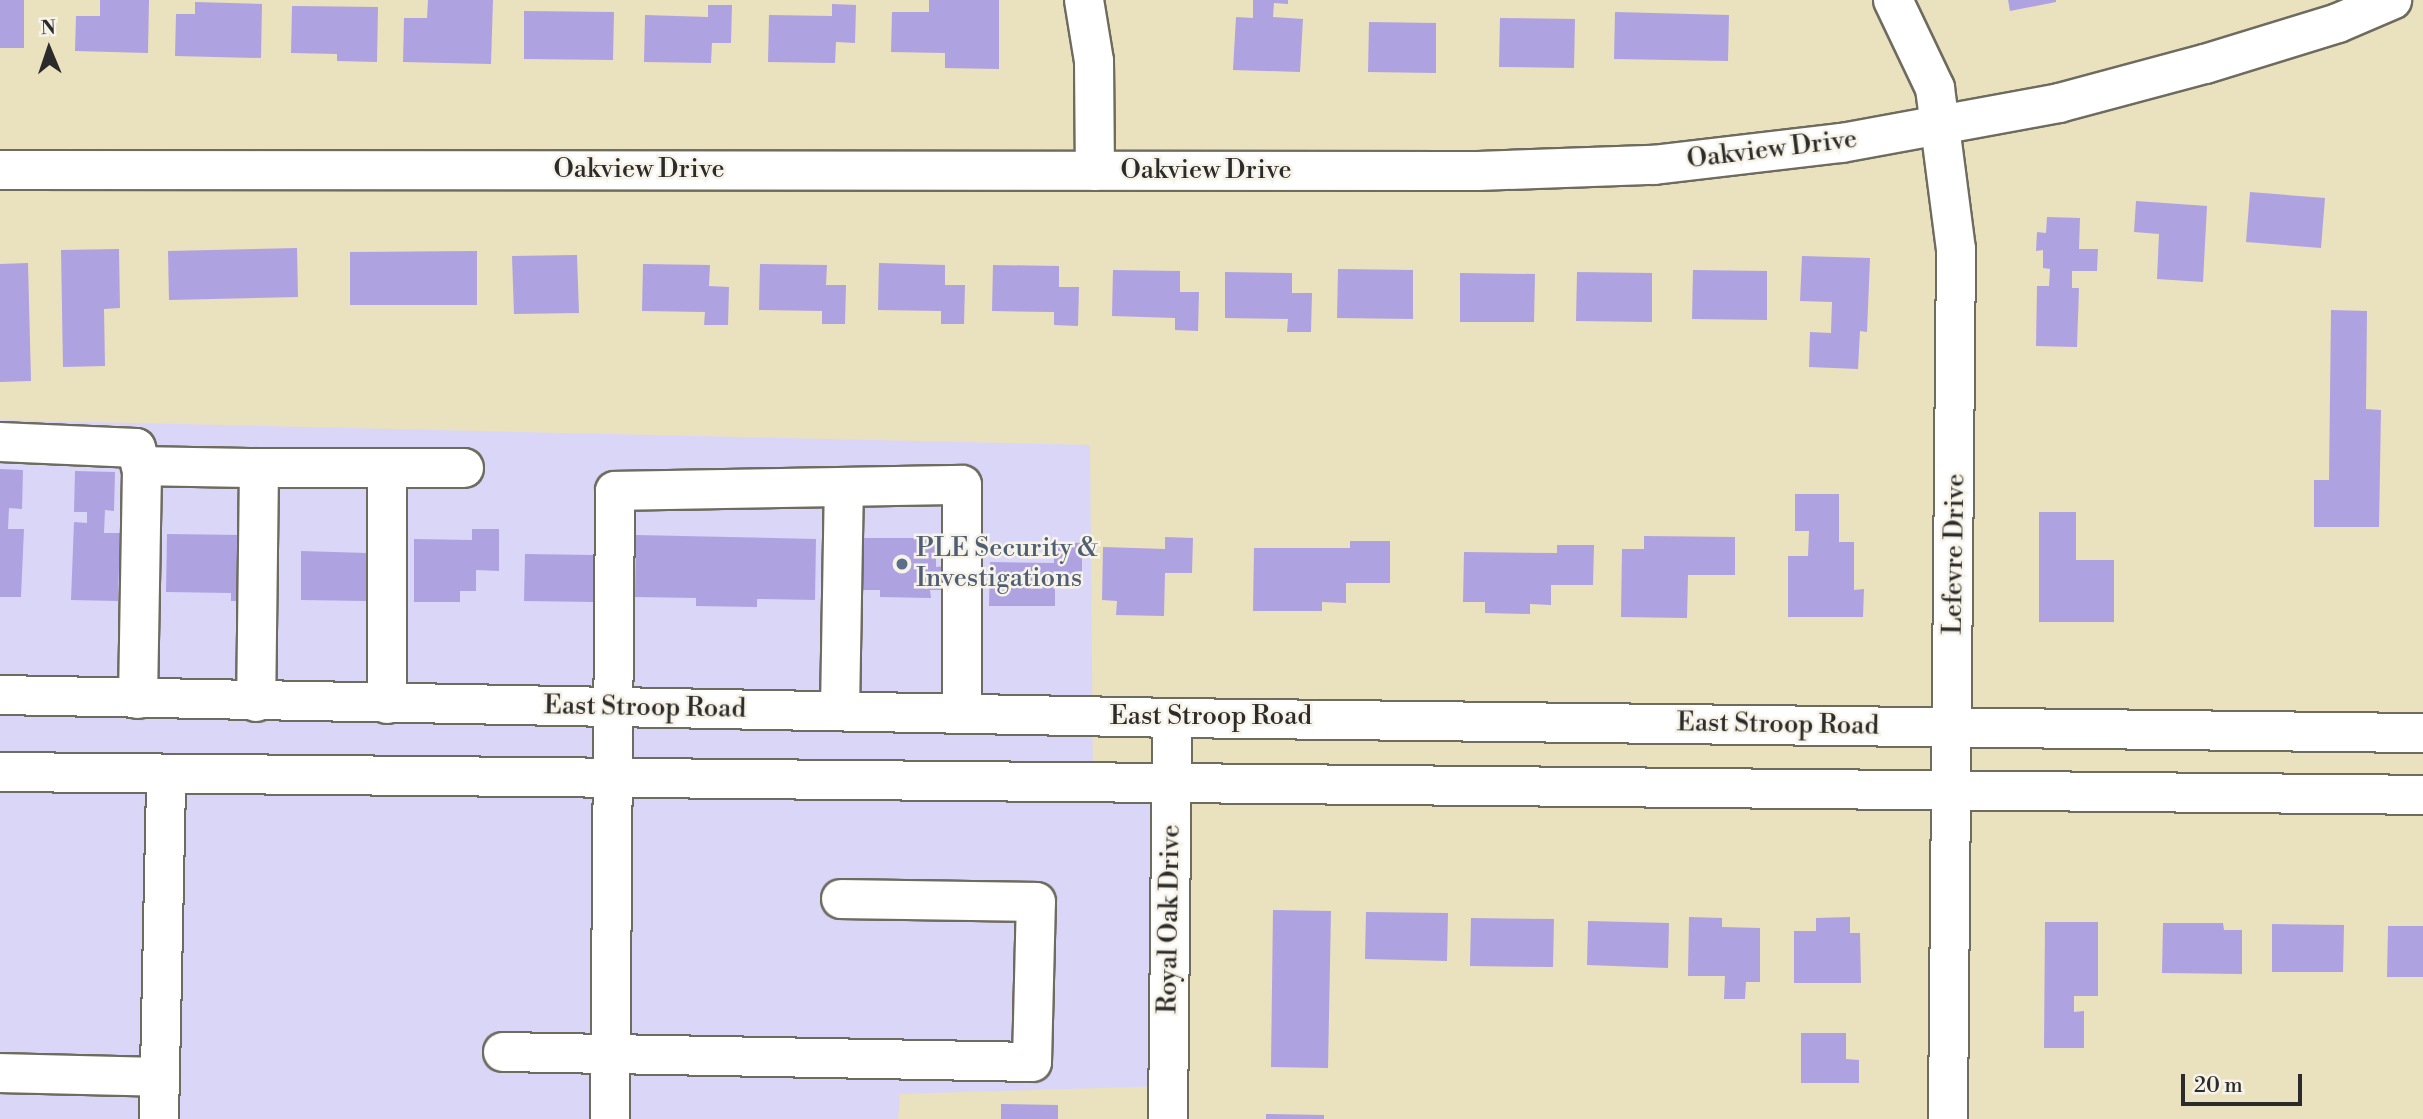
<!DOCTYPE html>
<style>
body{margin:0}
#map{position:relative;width:2423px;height:1119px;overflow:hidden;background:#eae1bf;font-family:"Libre Bodoni",serif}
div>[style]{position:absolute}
.built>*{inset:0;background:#dad6f7}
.building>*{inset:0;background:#afa2e1}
.roads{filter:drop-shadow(2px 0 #6e6b5f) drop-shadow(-2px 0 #6e6b5f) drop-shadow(0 2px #6e6b5f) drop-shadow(0 -2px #6e6b5f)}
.minor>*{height:38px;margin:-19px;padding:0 19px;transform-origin:19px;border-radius:19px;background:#fff}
.major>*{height:38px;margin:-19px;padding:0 19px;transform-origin:19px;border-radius:19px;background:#fff}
.dots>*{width:19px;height:19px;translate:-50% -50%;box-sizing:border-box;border:4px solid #f7f3e8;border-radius:50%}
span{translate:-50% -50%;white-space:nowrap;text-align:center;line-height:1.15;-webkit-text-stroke:5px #f7f3e8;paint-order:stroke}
.street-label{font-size:26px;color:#2b2b2b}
.service-label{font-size:26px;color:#4e5e75}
.left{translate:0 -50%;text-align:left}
.north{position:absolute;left:14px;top:14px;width:70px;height:70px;-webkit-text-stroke:5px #f7f3e8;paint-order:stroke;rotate:358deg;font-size:19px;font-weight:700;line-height:28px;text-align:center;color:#2b2b2b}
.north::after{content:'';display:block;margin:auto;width:24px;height:32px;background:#2b2b2b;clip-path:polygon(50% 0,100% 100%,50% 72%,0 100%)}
.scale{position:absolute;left:2181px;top:1074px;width:121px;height:32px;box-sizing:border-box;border:4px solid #2b2b2b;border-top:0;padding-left:9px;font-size:21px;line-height:24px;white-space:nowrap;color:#2b2b2b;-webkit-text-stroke:5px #f7f3e8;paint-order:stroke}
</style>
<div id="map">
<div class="built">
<div style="clip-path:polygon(0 420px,1090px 445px,1093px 781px,1171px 781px,1168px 1086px,900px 1094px,898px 1119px,0 1119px)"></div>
</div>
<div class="building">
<div style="clip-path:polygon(0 0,24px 0,24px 48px,0 48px)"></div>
<div style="clip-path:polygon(100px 0,149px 0,148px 53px,75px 51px,76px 16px,100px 16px)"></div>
<div style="clip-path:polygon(428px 0,493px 0,491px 64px,403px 62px,404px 18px,427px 18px)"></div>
<div style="clip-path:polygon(929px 0,999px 0,999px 69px,945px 68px,945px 53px,891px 52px,892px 12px,929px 12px)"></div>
<div style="clip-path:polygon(1253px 0,1288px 0,1288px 4px,1274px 3px,1273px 17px,1303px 19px,1300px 72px,1233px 70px,1236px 17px,1253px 18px)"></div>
<div style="clip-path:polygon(2008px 0,2056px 0,2056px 2px,2010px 11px)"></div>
<div style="clip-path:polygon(195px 2px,262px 4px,261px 58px,175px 56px,176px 14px,195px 14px)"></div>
<div style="clip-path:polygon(832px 4px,856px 5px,855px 43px,836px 42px,835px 63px,768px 62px,769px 15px,832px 16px)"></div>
<div style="clip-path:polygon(708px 5px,732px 5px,731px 43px,712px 43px,711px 63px,644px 62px,645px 15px,708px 17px)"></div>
<div style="clip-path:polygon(292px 6px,378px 7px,377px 62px,337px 61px,337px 54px,291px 53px)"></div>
<div style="clip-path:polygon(524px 11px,614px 12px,613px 60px,524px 59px)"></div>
<div style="clip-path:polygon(1615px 12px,1729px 15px,1728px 61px,1614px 59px)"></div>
<div style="clip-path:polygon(1500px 18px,1575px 19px,1574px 68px,1499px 67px)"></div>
<div style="clip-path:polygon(1369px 22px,1436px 23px,1436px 73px,1368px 72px)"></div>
<div style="clip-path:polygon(2250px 192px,2325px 198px,2321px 248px,2246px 242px)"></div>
<div style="clip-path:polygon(2136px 201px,2207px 206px,2203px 282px,2157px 279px,2159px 234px,2134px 232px)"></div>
<div style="clip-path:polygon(2047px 217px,2080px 218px,2079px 249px,2098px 249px,2097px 271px,2072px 271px,2072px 288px,2079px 288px,2077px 347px,2036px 346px,2037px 286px,2049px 286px,2050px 269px,2043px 268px,2043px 250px,2036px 251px,2037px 232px,2046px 233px)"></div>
<div style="clip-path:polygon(297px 248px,298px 297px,169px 300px,168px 251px)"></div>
<div style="clip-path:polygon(119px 249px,120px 308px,104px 309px,105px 366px,63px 367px,61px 250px)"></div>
<div style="clip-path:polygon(477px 251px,477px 305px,350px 305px,350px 252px)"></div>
<div style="clip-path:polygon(577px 255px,579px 313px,514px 314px,512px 256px)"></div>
<div style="clip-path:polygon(1802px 256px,1870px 258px,1867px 332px,1860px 331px,1858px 369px,1809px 367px,1810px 332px,1831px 333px,1832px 302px,1800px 301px)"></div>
<div style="clip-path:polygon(28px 263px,31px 381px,0 382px,0 264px)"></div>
<div style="clip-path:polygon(879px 263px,945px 265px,945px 285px,965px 285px,964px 324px,941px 324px,941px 311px,878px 310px)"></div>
<div style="clip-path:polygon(643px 264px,710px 265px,709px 286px,729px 287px,728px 325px,704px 325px,705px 312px,642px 311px)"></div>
<div style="clip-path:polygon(760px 264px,827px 265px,826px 285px,846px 285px,845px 324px,822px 324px,822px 311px,759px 310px)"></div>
<div style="clip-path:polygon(993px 265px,1059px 266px,1059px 287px,1079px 287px,1078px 326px,1054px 325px,1054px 312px,992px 311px)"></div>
<div style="clip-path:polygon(1338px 269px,1413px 270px,1413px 319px,1337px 318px)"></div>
<div style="clip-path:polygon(1113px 270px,1180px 271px,1180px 292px,1199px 292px,1198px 331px,1175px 330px,1175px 318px,1112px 316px)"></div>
<div style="clip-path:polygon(1693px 270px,1767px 271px,1767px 320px,1692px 319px)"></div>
<div style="clip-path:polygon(1225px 272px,1292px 273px,1292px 293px,1312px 293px,1311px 332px,1287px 332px,1288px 319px,1225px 318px)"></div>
<div style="clip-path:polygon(1577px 272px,1652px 273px,1652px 322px,1576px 321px)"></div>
<div style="clip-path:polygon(1460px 273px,1535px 274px,1534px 322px,1460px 322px)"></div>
<div style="clip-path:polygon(2331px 310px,2367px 311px,2366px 409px,2381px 410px,2379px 527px,2314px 527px,2314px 480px,2329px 480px)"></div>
<div style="clip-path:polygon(0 469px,23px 470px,22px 509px,9px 508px,8px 529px,24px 529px,21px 597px,0 597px)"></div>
<div style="clip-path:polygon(75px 471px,115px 472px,114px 511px,105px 510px,104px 533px,120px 533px,118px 601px,71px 600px,74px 522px,87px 523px,87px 512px,74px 512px)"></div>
<div style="clip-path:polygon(1795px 494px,1839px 494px,1839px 542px,1854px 542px,1854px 590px,1864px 589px,1863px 617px,1788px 617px,1788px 556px,1808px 556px,1809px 531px,1795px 531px)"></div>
<div style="clip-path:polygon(2039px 512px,2076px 512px,2076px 560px,2114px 560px,2114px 622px,2039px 622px)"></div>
<div style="clip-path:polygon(472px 529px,499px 529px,499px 571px,476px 570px,476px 591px,460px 591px,460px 602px,414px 602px,414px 539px,472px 540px)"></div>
<div style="clip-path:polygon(167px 534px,243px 535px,251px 601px,231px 601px,231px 593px,166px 592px)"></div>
<div style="clip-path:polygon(636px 535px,816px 539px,815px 600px,757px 599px,757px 607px,696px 606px,696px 598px,635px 597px)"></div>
<div style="clip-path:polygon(1644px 536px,1735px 537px,1735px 575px,1688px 575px,1687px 618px,1621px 617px,1622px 549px,1644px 549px)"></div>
<div style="clip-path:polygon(1165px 537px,1193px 538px,1192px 573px,1165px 573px,1164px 616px,1116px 615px,1117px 601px,1102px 600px,1103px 547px,1165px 549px)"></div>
<div style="clip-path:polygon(860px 538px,936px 538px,936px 567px,946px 566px,946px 590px,930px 590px,931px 598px,880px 597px,880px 590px,860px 590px)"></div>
<div style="clip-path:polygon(1350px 541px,1390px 541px,1390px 583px,1346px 583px,1346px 603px,1322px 602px,1322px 611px,1253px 611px,1254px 548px,1350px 548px)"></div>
<div style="clip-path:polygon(1054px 542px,1082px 543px,1082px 587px,1055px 587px,1055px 606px,989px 606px,990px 562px,1054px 563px)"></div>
<div style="clip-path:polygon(1557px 545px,1594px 545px,1593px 585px,1551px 585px,1551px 605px,1530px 604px,1530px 614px,1485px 613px,1485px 602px,1463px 602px,1464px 552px,1557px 553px)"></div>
<div style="clip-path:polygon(301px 551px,367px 553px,366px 601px,301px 600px)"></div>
<div style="clip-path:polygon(525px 554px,593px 555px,593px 602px,524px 601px)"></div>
<div style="clip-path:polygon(1273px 910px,1331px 911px,1328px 1068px,1271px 1067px)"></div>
<div style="clip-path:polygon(1366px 912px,1448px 913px,1447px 961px,1365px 959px)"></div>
<div style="clip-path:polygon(1689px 917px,1722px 918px,1722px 927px,1760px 928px,1760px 982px,1746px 982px,1745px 999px,1724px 999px,1725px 976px,1688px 976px)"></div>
<div style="clip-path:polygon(1850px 917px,1850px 933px,1860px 933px,1861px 983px,1794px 983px,1794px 931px,1816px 931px,1816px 918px)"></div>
<div style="clip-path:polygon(1471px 918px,1554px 919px,1553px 967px,1470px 966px)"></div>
<div style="clip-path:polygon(1588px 921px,1669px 923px,1668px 968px,1587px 965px)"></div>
<div style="clip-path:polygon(2045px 922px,2098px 922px,2098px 996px,2074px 996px,2074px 1012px,2084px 1011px,2084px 1048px,2044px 1048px)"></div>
<div style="clip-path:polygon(2163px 923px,2223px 923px,2224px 930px,2242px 930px,2242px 974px,2162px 973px)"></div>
<div style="clip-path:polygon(2272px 924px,2344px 925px,2343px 972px,2272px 972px)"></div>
<div style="clip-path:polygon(2388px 926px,2423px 926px,2423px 977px,2387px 977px)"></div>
<div style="clip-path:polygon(1801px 1033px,1846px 1033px,1846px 1059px,1859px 1060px,1859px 1083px,1801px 1083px)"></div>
<div style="clip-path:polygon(1001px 1104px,1058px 1105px,1058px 1119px,1001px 1119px)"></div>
<div style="clip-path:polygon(1266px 1114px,1324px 1115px,1324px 1119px,1266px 1119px)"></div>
</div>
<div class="roads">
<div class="minor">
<div style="left:1084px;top:0;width:62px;rotate:80.7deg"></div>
<div style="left:1094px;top:61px;width:110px;rotate:89.5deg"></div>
<div style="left:1893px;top:0;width:98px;rotate:64.5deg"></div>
<div style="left:1935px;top:88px;width:162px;rotate:82.6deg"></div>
<div style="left:1956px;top:249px;width:870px;rotate:90.53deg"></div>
<div style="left:0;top:170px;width:1478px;rotate:0.04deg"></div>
<div style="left:1478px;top:171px;width:176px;rotate:-2deg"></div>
<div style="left:1654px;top:165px;width:189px;rotate:-6.7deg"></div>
<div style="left:1842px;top:143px;width:221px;rotate:-10.4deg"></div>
<div style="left:2059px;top:103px;width:151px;rotate:-15deg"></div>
<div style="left:2205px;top:64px;width:139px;rotate:-17.1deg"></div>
<div style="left:2338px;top:23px;width:59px;rotate:-23.1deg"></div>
<div style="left:0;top:442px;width:136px;rotate:2.5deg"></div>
<div style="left:136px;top:448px;width:23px;rotate:75deg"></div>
<div style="left:142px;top:470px;width:229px;rotate:91deg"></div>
<div style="left:141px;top:466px;width:118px;rotate:1deg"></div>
<div style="left:259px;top:468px;width:234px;rotate:90.7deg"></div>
<div style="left:259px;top:468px;width:205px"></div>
<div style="left:387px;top:704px;width:236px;rotate:-90deg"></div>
<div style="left:840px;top:710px;width:223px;rotate:-89deg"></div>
<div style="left:503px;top:1052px;width:529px;rotate:1.08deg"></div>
<div style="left:1032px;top:1062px;width:160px;rotate:-88.6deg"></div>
<div style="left:1036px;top:902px;width:195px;rotate:-179.1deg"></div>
<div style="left:0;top:1073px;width:160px;rotate:1.4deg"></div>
<div style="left:159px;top:1119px;width:345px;rotate:-88.8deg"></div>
<div style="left:610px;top:1119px;width:628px;rotate:-89.54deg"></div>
<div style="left:615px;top:491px;width:347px;rotate:-1deg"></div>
<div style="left:962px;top:485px;width:228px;rotate:90deg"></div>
<div style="left:1168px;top:1119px;width:401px;rotate:-89.4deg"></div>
</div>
<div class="major">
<div style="left:0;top:695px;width:1172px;rotate:1.12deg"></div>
<div style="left:1172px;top:718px;width:1251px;rotate:0.69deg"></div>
<div style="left:0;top:772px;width:2423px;rotate:0.54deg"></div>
</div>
</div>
<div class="dots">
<div style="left:902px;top:564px;background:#5c6f8a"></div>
</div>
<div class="street-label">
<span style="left:1772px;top:150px;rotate:-7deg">Oakview Drive</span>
<span style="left:639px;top:170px">Oakview Drive</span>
<span style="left:1206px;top:171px">Oakview Drive</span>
<span style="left:1955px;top:554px;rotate:-89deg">Lefevre Drive</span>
<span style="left:645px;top:708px;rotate:1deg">East Stroop Road</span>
<span style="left:1211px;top:717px">East Stroop Road</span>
<span style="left:1778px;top:725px;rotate:1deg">East Stroop Road</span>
<span style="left:1170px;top:919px;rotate:-89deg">Royal Oak Drive</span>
</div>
<div class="service-label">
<span class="left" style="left:916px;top:564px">PLE Security &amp;<br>Investigations</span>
</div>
<div class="north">N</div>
<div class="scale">20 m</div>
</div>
